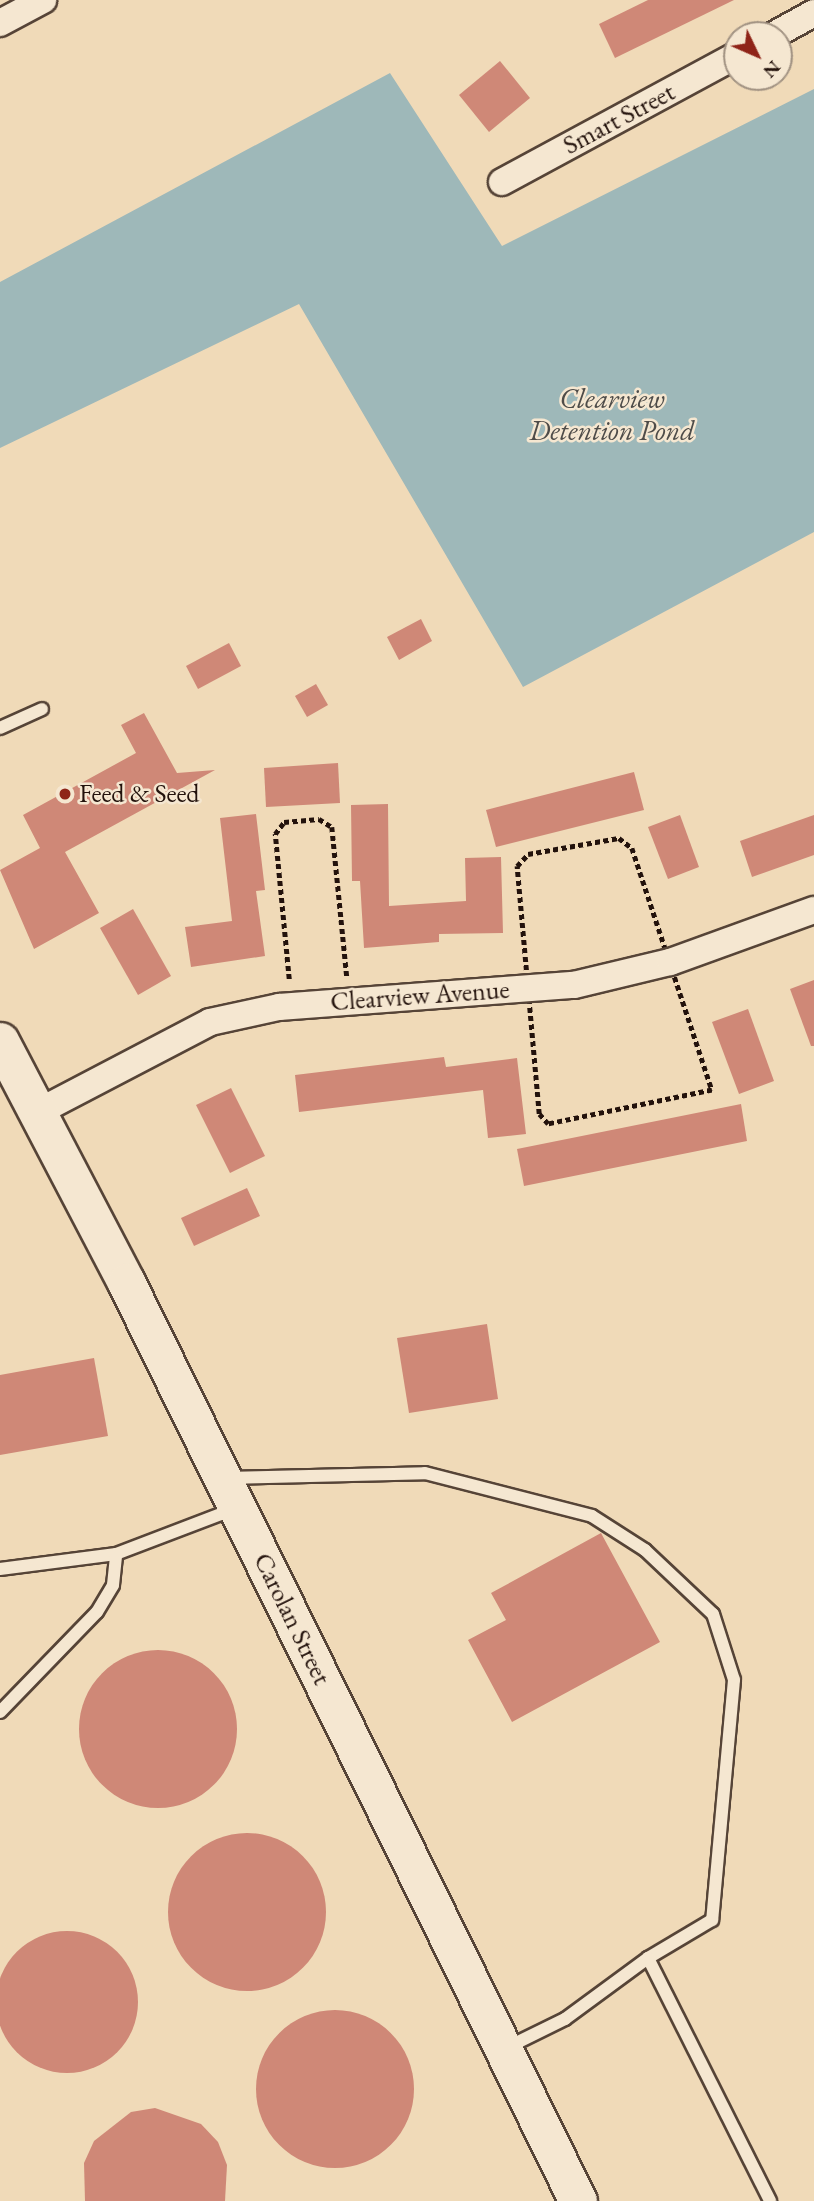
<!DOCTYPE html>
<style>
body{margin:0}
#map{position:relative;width:814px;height:2201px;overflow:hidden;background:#f0dab8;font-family:"EB Garamond",serif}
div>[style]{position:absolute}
.water>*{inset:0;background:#9eb8b9}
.building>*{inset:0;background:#cf8877}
.round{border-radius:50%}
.path>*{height:4.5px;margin-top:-2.25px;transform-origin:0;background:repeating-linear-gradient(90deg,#23120c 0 5px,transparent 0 8.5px)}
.roads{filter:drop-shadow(2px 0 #564437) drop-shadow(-2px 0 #564437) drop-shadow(0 2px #564437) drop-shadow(0 -2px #564437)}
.lane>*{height:12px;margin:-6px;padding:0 6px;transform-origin:6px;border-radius:6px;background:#f5e7d1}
.street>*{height:26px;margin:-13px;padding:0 13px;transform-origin:13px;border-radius:13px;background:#f5e7d1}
.secondary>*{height:37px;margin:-18.5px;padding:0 18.5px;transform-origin:18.5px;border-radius:18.5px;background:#f5e7d1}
.dots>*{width:19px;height:19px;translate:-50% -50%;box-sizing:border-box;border:4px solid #f5e7d1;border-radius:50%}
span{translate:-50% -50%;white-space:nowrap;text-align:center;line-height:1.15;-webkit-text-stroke:5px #f5e7d1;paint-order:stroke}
.street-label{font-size:26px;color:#23120c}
.poi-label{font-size:26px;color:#23120c}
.left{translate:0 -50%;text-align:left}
.water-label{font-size:28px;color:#4e4c49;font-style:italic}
.north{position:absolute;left:723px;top:21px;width:70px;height:70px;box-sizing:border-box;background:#f5e7d1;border:2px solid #a19282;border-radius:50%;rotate:134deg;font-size:19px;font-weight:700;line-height:28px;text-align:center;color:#23120c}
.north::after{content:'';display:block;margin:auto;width:24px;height:32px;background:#8f2418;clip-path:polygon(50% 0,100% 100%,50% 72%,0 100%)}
</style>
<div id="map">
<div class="water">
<div style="clip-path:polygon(390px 73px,502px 246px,814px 89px,814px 532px,523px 687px,299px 304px,0 448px,0 282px)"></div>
</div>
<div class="building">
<div style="clip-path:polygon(648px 0,734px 0,615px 58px,599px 24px)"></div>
<div style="clip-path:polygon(500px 61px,530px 98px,489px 132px,459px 95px)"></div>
<div style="clip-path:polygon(421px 619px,432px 641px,399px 660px,387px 637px)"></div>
<div style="clip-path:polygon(229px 643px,241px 666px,198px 689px,186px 666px)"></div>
<div style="clip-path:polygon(316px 684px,328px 705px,307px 717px,295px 696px)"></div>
<div style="clip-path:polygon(144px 713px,177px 773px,215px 770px,65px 852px,99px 913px,34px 949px,0 870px,40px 848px,23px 815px,136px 753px,121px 725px)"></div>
<div style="clip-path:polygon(338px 763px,340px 803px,266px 807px,264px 768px)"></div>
<div style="clip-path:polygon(634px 772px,644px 810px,496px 847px,486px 810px)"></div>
<div style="clip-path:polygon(388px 804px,389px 906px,466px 901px,465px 858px,501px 857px,503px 933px,439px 934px,439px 942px,364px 948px,360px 881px,352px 881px,351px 805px)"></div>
<div style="clip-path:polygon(256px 814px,265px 890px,256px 891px,265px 956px,191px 967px,185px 927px,232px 921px,220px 818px)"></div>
<div style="clip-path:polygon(680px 815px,699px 867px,668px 879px,648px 827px)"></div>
<div style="clip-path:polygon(814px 815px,814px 855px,752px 877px,740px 841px)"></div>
<div style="clip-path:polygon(133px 909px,171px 976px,138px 995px,100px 928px)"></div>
<div style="clip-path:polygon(814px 980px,814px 1046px,811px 1046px,790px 989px)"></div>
<div style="clip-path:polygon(748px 1009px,774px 1081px,739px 1094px,712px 1022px)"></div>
<div style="clip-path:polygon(444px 1057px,446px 1067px,517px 1058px,526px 1134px,488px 1138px,483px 1090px,299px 1112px,295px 1075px)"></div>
<div style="clip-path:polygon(231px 1088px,265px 1156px,230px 1173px,196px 1105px)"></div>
<div style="clip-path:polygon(741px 1104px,747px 1141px,524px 1186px,517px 1149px)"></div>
<div style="clip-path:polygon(247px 1188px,260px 1216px,194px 1246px,181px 1218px)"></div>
<div style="clip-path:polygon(487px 1324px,498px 1399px,409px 1413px,397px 1338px)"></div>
<div style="clip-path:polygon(94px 1358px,108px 1436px,0 1455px,0 1375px)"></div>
<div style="clip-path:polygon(601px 1533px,660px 1642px,512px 1722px,468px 1640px,506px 1620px,491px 1593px)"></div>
<div class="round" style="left:79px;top:1650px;width:158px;height:158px"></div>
<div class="round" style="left:168px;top:1833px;width:158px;height:158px"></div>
<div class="round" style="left:-4px;top:1931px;width:142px;height:142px"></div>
<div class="round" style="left:256px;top:2010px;width:158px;height:158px"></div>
<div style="clip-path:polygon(155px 2108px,201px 2124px,218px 2142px,227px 2165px,225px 2201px,85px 2201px,84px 2163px,94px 2141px,131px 2112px)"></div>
</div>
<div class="path">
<div style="left:619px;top:838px;width:16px;rotate:38deg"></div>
<div style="left:632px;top:848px;width:255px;rotate:71.7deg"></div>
<div style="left:712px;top:1090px;width:167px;rotate:168.3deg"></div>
<div style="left:548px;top:1124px;width:13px;rotate:-132deg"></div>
<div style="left:539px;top:1114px;width:249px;rotate:-95.1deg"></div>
<div style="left:517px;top:866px;width:16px;rotate:-47deg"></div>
<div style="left:528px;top:854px;width:92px;rotate:-10deg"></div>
<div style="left:289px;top:979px;width:146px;rotate:-95.5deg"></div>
<div style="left:275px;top:834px;width:15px;rotate:-53deg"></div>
<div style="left:284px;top:822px;width:35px;rotate:-5deg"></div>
<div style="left:319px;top:819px;width:15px;rotate:32deg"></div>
<div style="left:332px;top:827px;width:150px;rotate:84.3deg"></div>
</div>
<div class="roads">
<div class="lane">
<div style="left:0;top:728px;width:46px;rotate:-24.3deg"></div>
<div style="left:226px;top:1478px;width:199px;rotate:-1.4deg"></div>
<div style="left:425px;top:1473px;width:172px;rotate:14.4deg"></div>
<div style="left:592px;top:1516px;width:63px;rotate:32.7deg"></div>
<div style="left:645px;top:1550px;width:93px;rotate:43.3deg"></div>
<div style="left:713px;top:1614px;width:69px;rotate:72.3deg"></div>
<div style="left:734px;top:1680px;width:241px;rotate:95.2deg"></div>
<div style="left:712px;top:1920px;width:74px;rotate:149.3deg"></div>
<div style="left:0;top:1569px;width:117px;rotate:-7.4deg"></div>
<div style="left:116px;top:1554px;width:126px;rotate:-20.9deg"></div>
<div style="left:0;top:1712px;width:139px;rotate:-45.9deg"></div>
<div style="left:97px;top:1612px;width:31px;rotate:-59deg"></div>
<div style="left:113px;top:1585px;width:31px;rotate:-84deg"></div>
<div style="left:506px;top:2048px;width:66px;rotate:-26.2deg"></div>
<div style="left:565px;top:2019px;width:103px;rotate:-36.3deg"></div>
<div style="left:648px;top:1958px;width:272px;rotate:63.3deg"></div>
</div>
<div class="street">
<div style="left:0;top:23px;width:49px;rotate:-28.1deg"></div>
<div style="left:774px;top:35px;width:46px;rotate:-28.8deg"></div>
<div style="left:502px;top:182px;width:267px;rotate:-28.4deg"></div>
<div style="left:38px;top:1112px;width:194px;rotate:-27.6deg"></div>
<div style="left:210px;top:1022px;width:71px;rotate:-12.3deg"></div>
<div style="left:279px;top:1007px;width:296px;rotate:-4.3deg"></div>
<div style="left:574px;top:985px;width:99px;rotate:-13.5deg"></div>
<div style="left:670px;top:962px;width:153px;rotate:-19.9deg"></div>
</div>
<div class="secondary">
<div style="left:0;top:1041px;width:272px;rotate:62.4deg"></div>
<div style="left:126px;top:1282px;width:1024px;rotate:63.81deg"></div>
</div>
</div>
<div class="dots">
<div style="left:65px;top:794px;background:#8f2418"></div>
</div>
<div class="street-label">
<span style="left:619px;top:119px;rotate:-28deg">Smart Street</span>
<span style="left:420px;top:996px;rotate:-4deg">Clearview Avenue</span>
<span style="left:292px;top:1619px;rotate:64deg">Carolan Street</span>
</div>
<div class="poi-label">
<span class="left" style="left:79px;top:794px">Feed &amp; Seed</span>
</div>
<div class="water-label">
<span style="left:612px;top:414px">Clearview<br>Detention Pond</span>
</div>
<div class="north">N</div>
</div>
